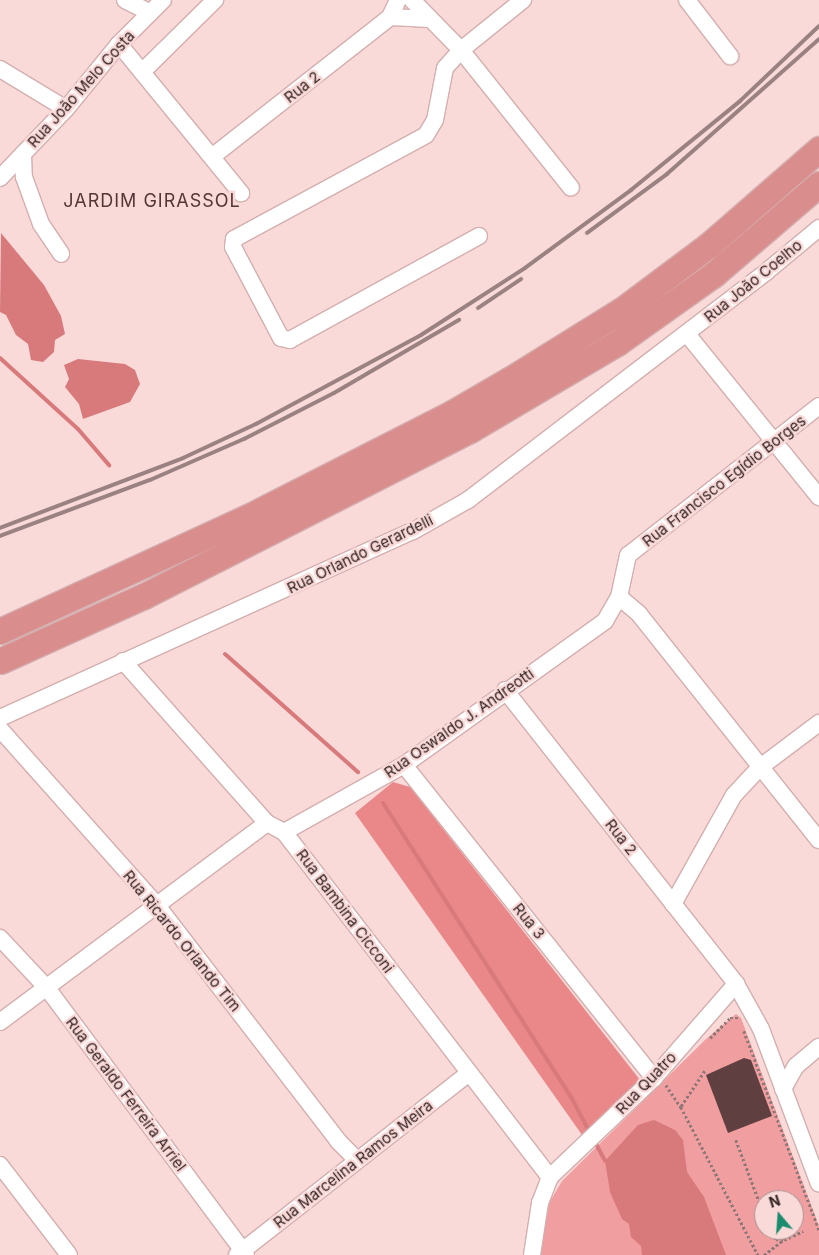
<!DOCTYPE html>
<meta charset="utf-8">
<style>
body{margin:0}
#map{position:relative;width:819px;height:1255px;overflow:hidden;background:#fadad9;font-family:Inter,sans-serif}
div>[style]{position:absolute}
.green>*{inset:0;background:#f09e9f}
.forest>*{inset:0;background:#e98789}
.water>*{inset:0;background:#d8797b}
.stream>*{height:4px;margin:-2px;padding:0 2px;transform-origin:2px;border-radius:2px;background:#d8797b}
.building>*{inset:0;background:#5f3f3f}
.path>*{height:2.5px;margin-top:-1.25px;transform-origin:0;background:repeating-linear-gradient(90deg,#8e7877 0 2.5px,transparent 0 5px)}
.roads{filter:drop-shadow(1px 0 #d4aeae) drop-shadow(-1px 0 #d4aeae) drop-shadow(0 1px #d4aeae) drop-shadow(0 -1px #d4aeae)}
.minor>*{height:16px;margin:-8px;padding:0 8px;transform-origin:8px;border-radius:8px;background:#fff}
.highway>*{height:25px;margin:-12.5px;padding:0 12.5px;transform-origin:12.5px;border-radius:12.5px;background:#da8d8d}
.rail>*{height:4px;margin:-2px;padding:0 2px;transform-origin:2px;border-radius:2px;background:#998281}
span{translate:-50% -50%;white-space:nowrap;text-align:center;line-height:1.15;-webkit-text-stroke:5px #fadad9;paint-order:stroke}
.street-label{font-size:15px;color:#2f2120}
.quarter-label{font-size:18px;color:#553636;letter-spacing:1px}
.north{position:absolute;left:754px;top:1190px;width:50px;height:50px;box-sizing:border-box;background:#fadad9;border:1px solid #a9908f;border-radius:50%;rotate:342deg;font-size:14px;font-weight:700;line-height:20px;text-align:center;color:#2f2120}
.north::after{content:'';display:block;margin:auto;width:18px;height:22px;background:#1b8d6e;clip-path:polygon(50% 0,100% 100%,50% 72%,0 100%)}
</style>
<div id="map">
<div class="green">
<div style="clip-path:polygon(evenodd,736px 1014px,741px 1018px,819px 1226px,819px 1255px,537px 1255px,545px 1210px,562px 1181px,706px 1039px,736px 1014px,764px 1200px,794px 1200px,794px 1230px,764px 1230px,764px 1200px)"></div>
</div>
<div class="forest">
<div style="clip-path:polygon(393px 782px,410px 787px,644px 1085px,587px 1142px,355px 813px)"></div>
</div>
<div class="water">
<div style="clip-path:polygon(1px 233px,44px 285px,61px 316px,65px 334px,55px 340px,54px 352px,43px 362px,31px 360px,28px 344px,16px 335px,6px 315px,0 312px)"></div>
<div style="clip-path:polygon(78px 359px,125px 364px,135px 370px,140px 384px,130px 402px,83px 419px,79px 404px,65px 387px,69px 379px,64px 365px)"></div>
<div style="clip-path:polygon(654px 1120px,675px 1130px,683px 1140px,687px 1172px,704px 1197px,726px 1255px,642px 1255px,641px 1246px,631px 1237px,629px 1224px,622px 1219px,610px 1192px,605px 1161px,638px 1125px)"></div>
</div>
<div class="stream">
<div style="left:0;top:358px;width:105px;rotate:42.3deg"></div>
<div style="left:78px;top:429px;width:48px;rotate:49.3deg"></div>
<div style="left:225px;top:654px;width:178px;rotate:41.6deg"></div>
<div style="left:383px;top:803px;width:347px;rotate:57.4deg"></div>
<div style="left:570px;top:1095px;width:43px;rotate:62.2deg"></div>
<div style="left:595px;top:1142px;width:21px;rotate:62deg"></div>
</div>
<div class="building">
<div style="clip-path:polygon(744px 1058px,751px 1060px,772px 1116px,728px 1133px,706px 1075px)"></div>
</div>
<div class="path">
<div style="left:744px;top:1031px;width:213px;rotate:69.3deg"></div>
<div style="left:710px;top:1038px;width:28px;rotate:-45deg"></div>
<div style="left:730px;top:1018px;width:8px"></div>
<div style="left:705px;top:1071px;width:43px;rotate:123.7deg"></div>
<div style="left:681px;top:1107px;width:167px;rotate:62.5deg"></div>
<div style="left:666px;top:1085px;width:27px;rotate:56deg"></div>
<div style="left:736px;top:1140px;width:79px;rotate:69.3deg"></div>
<div style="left:770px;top:1230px;width:11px;rotate:56deg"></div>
<div style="left:776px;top:1239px;width:8px;rotate:7deg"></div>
<div style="left:784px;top:1240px;width:21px;rotate:-25deg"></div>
<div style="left:764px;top:1255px;width:24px;rotate:-38deg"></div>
</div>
<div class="roads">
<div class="minor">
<div style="left:125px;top:0;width:28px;rotate:27deg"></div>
<div style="left:412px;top:0;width:70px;rotate:45.6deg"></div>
<div style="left:461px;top:50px;width:176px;rotate:51.4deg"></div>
<div style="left:687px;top:0;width:71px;rotate:52.5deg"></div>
<div style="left:390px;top:17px;width:39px;rotate:3deg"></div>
<div style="left:119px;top:44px;width:193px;rotate:50.7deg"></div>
<div style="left:0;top:69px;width:77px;rotate:31.2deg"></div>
<div style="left:142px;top:72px;width:103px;rotate:-44.6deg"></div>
<div style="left:23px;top:154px;width:23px;rotate:88deg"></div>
<div style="left:24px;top:177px;width:50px;rotate:70.1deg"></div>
<div style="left:41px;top:224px;width:36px;rotate:56deg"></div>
<div style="left:213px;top:156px;width:225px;rotate:-38.1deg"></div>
<div style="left:390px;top:17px;width:19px;rotate:-65deg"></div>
<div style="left:0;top:178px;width:95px;rotate:-46.3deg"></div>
<div style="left:66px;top:109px;width:84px;rotate:-50.8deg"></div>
<div style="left:119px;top:44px;width:62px;rotate:-45deg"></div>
<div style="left:479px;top:236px;width:216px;rotate:151.2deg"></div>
<div style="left:290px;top:340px;width:9px;rotate:-167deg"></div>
<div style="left:281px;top:338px;width:103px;rotate:-117.8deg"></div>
<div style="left:233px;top:247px;width:8px;rotate:-83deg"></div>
<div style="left:234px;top:239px;width:218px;rotate:-28.4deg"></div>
<div style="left:426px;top:135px;width:17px;rotate:-59deg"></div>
<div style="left:435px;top:120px;width:53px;rotate:-79.1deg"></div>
<div style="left:445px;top:68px;width:24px;rotate:-48deg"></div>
<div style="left:461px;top:50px;width:80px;rotate:-38.9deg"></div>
<div style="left:687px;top:334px;width:210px;rotate:51deg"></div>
<div style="left:819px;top:406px;width:242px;rotate:142deg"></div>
<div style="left:628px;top:555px;width:43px;rotate:102.1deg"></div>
<div style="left:619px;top:597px;width:26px;rotate:40deg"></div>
<div style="left:639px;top:614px;width:289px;rotate:51.5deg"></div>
<div style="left:123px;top:661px;width:217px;rotate:48.4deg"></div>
<div style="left:267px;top:823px;width:19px;rotate:28deg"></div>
<div style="left:284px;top:832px;width:436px;rotate:52.4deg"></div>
<div style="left:505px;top:690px;width:374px;rotate:51.8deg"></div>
<div style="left:736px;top:984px;width:51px;rotate:60.9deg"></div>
<div style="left:761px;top:1029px;width:165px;rotate:69.5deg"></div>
<div style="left:0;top:718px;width:453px;rotate:-24.4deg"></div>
<div style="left:413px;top:531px;width:63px;rotate:-29.4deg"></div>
<div style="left:468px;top:500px;width:375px;rotate:-37.4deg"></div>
<div style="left:766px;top:272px;width:69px;rotate:-39.7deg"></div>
<div style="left:0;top:729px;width:233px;rotate:48.3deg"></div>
<div style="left:155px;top:903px;width:300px;rotate:52.4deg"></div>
<div style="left:338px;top:1141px;width:27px;rotate:45deg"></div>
<div style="left:404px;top:765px;width:401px;rotate:51.4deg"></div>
<div style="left:284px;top:832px;width:137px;rotate:-29.2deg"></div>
<div style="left:404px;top:765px;width:247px;rotate:-35.6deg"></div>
<div style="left:605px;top:621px;width:28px;rotate:-60deg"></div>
<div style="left:673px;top:904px;width:125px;rotate:-60.8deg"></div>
<div style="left:734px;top:795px;width:37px;rotate:-47deg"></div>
<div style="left:759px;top:768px;width:75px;rotate:-36.9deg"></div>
<div style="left:0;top:938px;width:69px;rotate:46.8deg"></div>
<div style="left:47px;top:988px;width:333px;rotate:53.3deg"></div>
<div style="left:0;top:1022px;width:333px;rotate:-36.7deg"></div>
<div style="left:783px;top:1089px;width:26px;rotate:-61deg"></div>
<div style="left:796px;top:1066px;width:30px;rotate:-40deg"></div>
<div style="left:0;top:1165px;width:113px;rotate:52.5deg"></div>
<div style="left:237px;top:1255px;width:295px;rotate:-38.1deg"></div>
<div style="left:532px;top:1255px;width:53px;rotate:-81.3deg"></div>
<div style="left:540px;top:1203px;width:28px;rotate:-69deg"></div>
<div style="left:550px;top:1177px;width:144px;rotate:-43.6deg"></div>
<div style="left:654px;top:1078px;width:125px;rotate:-48.9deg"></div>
</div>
<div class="highway">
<div style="left:0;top:631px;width:273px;rotate:-24.7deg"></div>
<div style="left:248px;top:517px;width:229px;rotate:-27deg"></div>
<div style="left:452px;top:413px;width:66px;rotate:-30.1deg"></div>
<div style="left:509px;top:380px;width:133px;rotate:-31.8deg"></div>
<div style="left:622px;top:310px;width:109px;rotate:-36.8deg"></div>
<div style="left:709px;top:245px;width:146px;rotate:-41.1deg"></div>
<div style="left:0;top:661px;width:158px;rotate:-24.3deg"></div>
<div style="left:144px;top:596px;width:366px;rotate:-27deg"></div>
<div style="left:470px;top:430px;width:171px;rotate:-30.6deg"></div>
<div style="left:617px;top:343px;width:119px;rotate:-35.4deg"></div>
<div style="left:714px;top:274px;width:138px;rotate:-40.6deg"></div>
</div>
</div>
<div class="rail">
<div style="left:587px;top:233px;width:99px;rotate:-36.4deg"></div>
<div style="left:667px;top:174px;width:203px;rotate:-41.6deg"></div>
<div style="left:478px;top:308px;width:52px;rotate:-34deg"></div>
<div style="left:0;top:528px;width:196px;rotate:-20.9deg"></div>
<div style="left:183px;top:458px;width:81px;rotate:-25deg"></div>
<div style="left:256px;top:424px;width:187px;rotate:-28.3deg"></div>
<div style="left:421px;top:335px;width:124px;rotate:-32.8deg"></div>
<div style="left:525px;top:268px;width:132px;rotate:-36.3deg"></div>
<div style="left:631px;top:190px;width:141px;rotate:-39.2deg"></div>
<div style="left:740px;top:101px;width:109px;rotate:-43.5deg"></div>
<div style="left:0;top:536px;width:160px;rotate:-20.5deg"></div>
<div style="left:150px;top:480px;width:103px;rotate:-23.6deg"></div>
<div style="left:244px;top:439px;width:101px;rotate:-27.1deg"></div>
<div style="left:334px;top:393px;width:145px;rotate:-30.3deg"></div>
</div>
<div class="street-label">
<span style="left:302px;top:87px;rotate:-38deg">Rua 2</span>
<span style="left:81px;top:89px;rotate:-48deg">Rua João Melo Costa</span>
<span style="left:753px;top:281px;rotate:-39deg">Rua João Coelho</span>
<span style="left:724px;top:481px;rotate:-38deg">Rua Francisco Egídio Borges</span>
<span style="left:360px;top:554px;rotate:-26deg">Rua Orlando Gerardelli</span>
<span style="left:459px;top:723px;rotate:-35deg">Rua Oswaldo J. Andreotti</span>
<span style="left:621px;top:837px;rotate:52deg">Rua 2</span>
<span style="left:345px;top:911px;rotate:53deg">Rua Bambina Cicconi</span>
<span style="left:529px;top:921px;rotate:51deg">Rua 3</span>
<span style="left:182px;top:941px;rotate:51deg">Rua Ricardo Orlando Tim</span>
<span style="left:646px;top:1083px;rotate:-46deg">Rua Quatro</span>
<span style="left:126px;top:1094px;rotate:53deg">Rua Geraldo Ferreira Arriel</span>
<span style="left:353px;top:1164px;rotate:-38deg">Rua Marcelina Ramos Meira</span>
</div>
<div class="quarter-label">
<span style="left:152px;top:201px">JARDIM GIRASSOL</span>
</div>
<div class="north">N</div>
</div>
